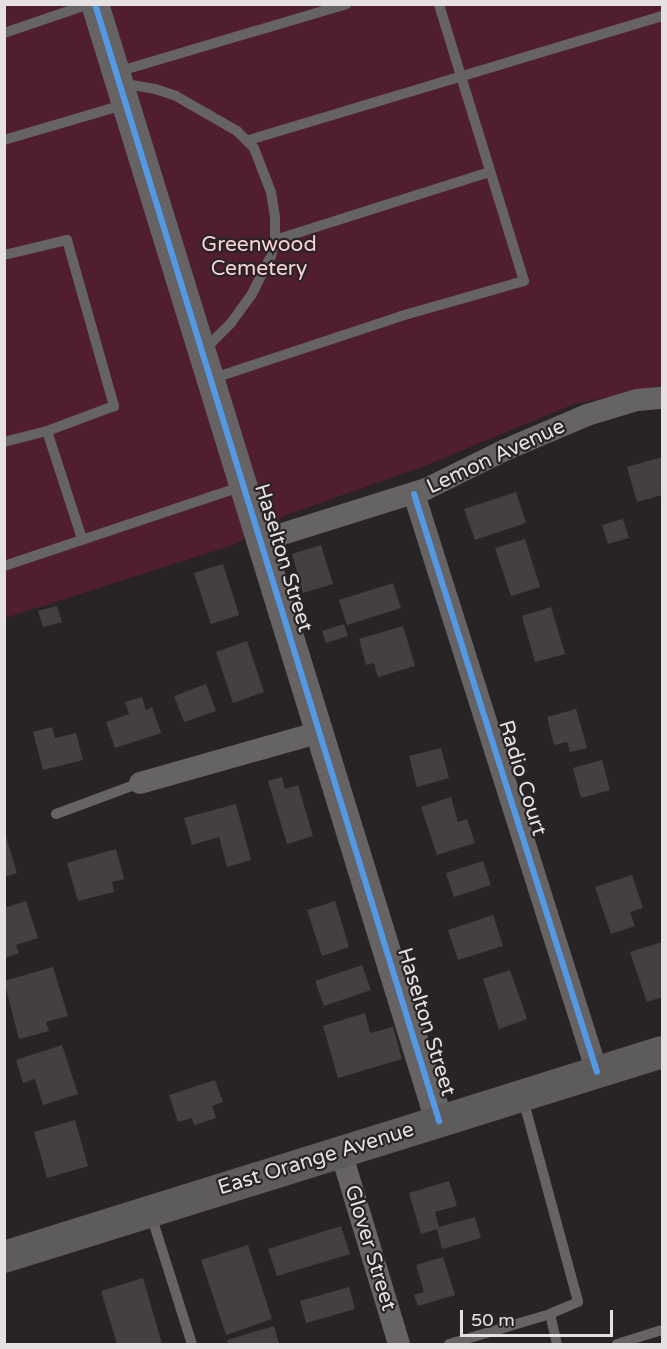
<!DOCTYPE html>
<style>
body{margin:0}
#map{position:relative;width:667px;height:1349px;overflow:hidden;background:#282425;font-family:"Varela Round",sans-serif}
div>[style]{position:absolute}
.green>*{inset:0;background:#501e2f}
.building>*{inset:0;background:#444041}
.service>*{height:10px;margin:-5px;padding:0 5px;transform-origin:5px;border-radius:5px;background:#656364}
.minor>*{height:22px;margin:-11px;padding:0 11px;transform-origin:11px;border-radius:11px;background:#656364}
.tertiary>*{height:28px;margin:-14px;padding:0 14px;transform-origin:14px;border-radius:14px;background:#656364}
.secondary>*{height:32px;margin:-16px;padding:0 16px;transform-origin:16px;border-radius:16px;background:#5e5b5c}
.cycleway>*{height:6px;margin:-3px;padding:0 3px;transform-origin:3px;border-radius:3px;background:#5399e6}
span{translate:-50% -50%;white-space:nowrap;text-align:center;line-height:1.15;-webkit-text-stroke:4.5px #292324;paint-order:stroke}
.park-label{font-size:21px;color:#fad1db}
.street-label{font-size:21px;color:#e5e1e2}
.frame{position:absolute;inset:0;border:6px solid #e5e1e2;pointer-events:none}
.scale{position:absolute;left:460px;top:1310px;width:153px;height:27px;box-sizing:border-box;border:3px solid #e5e1e2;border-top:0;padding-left:8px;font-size:18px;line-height:21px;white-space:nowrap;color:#e5e1e2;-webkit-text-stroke:4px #292324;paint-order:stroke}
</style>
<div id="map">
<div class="green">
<div style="clip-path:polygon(5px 5px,662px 5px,662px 386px,574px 404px,422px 467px,289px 514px,233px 545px,5px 618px)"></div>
</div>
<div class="building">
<div style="clip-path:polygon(662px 457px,662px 495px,637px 502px,627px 467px)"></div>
<div style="clip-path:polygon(516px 492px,526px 523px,475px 540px,464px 509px)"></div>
<div style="clip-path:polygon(623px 519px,629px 538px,608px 544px,602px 525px)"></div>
<div style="clip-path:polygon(525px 539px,540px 587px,511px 596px,495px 548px)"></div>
<div style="clip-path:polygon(321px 545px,333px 584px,303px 593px,292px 554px)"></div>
<div style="clip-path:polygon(223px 564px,239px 615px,211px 624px,194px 573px)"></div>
<div style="clip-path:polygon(393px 583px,401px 608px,347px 625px,339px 600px)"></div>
<div style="clip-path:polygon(57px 606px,62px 622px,43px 627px,38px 611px)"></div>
<div style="clip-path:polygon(551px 607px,565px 654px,535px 662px,522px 616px)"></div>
<div style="clip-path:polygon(344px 624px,348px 636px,326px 643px,322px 631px)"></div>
<div style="clip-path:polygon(403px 626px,415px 666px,378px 677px,374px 663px,366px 665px,359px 639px)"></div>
<div style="clip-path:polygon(247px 641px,264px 692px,233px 703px,216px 652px)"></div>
<div style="clip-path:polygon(206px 684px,216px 711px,184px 722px,174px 696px)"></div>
<div style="clip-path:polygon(142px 697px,146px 710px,152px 707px,161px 733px,115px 748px,106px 722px,129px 714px,125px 702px)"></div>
<div style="clip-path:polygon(576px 709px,587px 748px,570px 752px,567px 742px,554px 745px,547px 717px)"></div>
<div style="clip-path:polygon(52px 727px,55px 738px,76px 733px,83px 760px,43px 770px,33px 732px)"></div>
<div style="clip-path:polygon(441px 748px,449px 778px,417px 787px,409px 756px)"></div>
<div style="clip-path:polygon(602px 760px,610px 790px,581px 798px,573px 768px)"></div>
<div style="clip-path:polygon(282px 777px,285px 789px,298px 785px,313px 836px,287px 844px,268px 781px)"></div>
<div style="clip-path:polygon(451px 797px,458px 822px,467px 819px,475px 843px,437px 855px,421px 807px)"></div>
<div style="clip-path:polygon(236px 804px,251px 860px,227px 867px,219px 837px,192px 845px,184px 818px)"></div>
<div style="clip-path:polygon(4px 830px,17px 873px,4px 877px)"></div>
<div style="clip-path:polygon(116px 849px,124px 879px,112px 882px,114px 892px,78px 901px,67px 863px)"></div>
<div style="clip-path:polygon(483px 861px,491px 885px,454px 897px,446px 873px)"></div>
<div style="clip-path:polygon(632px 875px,643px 908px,630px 912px,635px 926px,611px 934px,595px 887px)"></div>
<div style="clip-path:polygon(26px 901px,38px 938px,16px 945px,19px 953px,4px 958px,4px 908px)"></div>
<div style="clip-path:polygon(335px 901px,349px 947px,322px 956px,307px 910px)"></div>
<div style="clip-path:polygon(493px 915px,503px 946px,458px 960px,448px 930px)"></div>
<div style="clip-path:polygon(662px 942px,662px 997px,647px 1002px,630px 952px)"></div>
<div style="clip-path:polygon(362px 965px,371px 990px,324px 1006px,315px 981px)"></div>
<div style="clip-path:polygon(53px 967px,68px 1016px,46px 1022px,49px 1031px,19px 1039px,4px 981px)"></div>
<div style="clip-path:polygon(510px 970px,527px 1019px,499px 1029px,483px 979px)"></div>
<div style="clip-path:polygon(365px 1013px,370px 1033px,393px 1027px,402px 1059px,338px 1078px,323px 1026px)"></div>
<div style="clip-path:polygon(62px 1045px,78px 1094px,43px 1105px,35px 1079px,23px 1083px,16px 1060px)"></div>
<div style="clip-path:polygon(215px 1080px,223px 1102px,212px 1106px,216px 1118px,194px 1125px,192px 1118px,178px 1122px,169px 1095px)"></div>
<div style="clip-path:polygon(75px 1120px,88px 1166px,47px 1178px,34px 1132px)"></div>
<div style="clip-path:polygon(449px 1181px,457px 1206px,435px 1212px,439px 1227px,475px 1217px,481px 1238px,442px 1249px,437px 1229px,421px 1234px,409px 1193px)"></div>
<div style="clip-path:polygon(341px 1226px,350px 1254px,277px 1276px,268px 1249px)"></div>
<div style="clip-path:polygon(248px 1245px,272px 1319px,226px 1335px,201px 1260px)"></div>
<div style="clip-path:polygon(443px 1257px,455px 1295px,418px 1306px,414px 1295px,424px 1292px,416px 1265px)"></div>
<div style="clip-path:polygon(143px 1278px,162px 1344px,117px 1344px,101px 1291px)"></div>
<div style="clip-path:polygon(349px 1287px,355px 1309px,306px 1323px,300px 1301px)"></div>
<div style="clip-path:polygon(274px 1326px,279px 1344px,228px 1344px,227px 1340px)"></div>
</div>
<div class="service">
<div style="left:4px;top:33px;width:90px;rotate:-18.8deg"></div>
<div style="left:117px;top:72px;width:239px;rotate:-16.5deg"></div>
<div style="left:121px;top:83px;width:35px;rotate:10deg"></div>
<div style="left:155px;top:89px;width:22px;rotate:18deg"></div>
<div style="left:176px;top:96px;width:70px;rotate:29.8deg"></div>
<div style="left:237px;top:131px;width:24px;rotate:45deg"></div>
<div style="left:254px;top:148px;width:47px;rotate:68.9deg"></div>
<div style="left:271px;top:192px;width:25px;rotate:81deg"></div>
<div style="left:275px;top:217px;width:23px;rotate:90deg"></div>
<div style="left:275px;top:240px;width:16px;rotate:104deg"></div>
<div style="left:271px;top:256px;width:42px;rotate:116.6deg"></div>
<div style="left:252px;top:294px;width:36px;rotate:126deg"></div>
<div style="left:231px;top:323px;width:38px;rotate:135deg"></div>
<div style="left:4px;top:140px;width:127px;rotate:-16.4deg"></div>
<div style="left:249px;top:140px;width:431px;rotate:-16.7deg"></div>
<div style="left:275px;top:240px;width:225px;rotate:-17.6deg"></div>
<div style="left:4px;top:255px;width:65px;rotate:-13.4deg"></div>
<div style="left:67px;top:240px;width:173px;rotate:74.2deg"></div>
<div style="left:114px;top:406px;width:72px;rotate:159.5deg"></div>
<div style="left:47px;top:431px;width:44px;rotate:165.7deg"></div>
<div style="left:211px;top:379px;width:200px;rotate:-18.3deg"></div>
<div style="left:401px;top:316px;width:128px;rotate:-15.9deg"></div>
<div style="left:524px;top:281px;width:290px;rotate:-107.1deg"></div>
<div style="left:47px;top:431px;width:114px;rotate:72deg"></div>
<div style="left:4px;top:566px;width:252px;rotate:-18.5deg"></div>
<div style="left:56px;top:814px;width:90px;rotate:-20.3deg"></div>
<div style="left:523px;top:1099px;width:210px;rotate:74.8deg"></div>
<div style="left:578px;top:1302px;width:30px;rotate:157deg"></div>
<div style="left:151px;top:1215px;width:135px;rotate:72.4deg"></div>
<div style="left:449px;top:1344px;width:105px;rotate:-16.5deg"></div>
<div style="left:550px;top:1314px;width:31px;rotate:77deg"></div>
<div style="left:617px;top:1344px;width:47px;rotate:-17.3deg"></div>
</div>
<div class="minor">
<div style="left:414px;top:494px;width:606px;rotate:72.43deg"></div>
<div style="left:260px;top:541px;width:174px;rotate:-17.4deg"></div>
<div style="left:426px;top:489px;width:88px;rotate:-26.3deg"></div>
<div style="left:505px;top:450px;width:89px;rotate:-23.1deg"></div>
<div style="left:587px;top:415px;width:52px;rotate:-16.7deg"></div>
<div style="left:637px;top:400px;width:25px;rotate:-5deg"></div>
<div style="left:140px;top:783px;width:187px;rotate:-15.8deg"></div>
<div style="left:341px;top:1152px;width:201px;rotate:73.2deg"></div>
</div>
<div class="tertiary">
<div style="left:95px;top:4px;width:1169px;rotate:72.88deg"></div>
</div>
<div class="secondary">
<div style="left:4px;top:1257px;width:689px;rotate:-17.3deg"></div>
</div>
<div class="cycleway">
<div style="left:95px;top:4px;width:1169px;rotate:72.88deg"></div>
<div style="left:414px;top:494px;width:606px;rotate:72.43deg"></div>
</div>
<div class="park-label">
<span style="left:259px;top:257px">Greenwood<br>Cemetery</span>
</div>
<div class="street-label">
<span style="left:496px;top:457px;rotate:-25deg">Lemon Avenue</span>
<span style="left:283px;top:558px;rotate:73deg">Haselton Street</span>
<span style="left:522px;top:778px;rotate:73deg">Radio Court</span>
<span style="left:426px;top:1022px;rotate:73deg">Haselton Street</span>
<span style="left:316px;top:1159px;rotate:-17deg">East Orange Avenue</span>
<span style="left:370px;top:1248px;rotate:73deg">Glover Street</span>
</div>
<div class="frame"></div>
<div class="scale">50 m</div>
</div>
